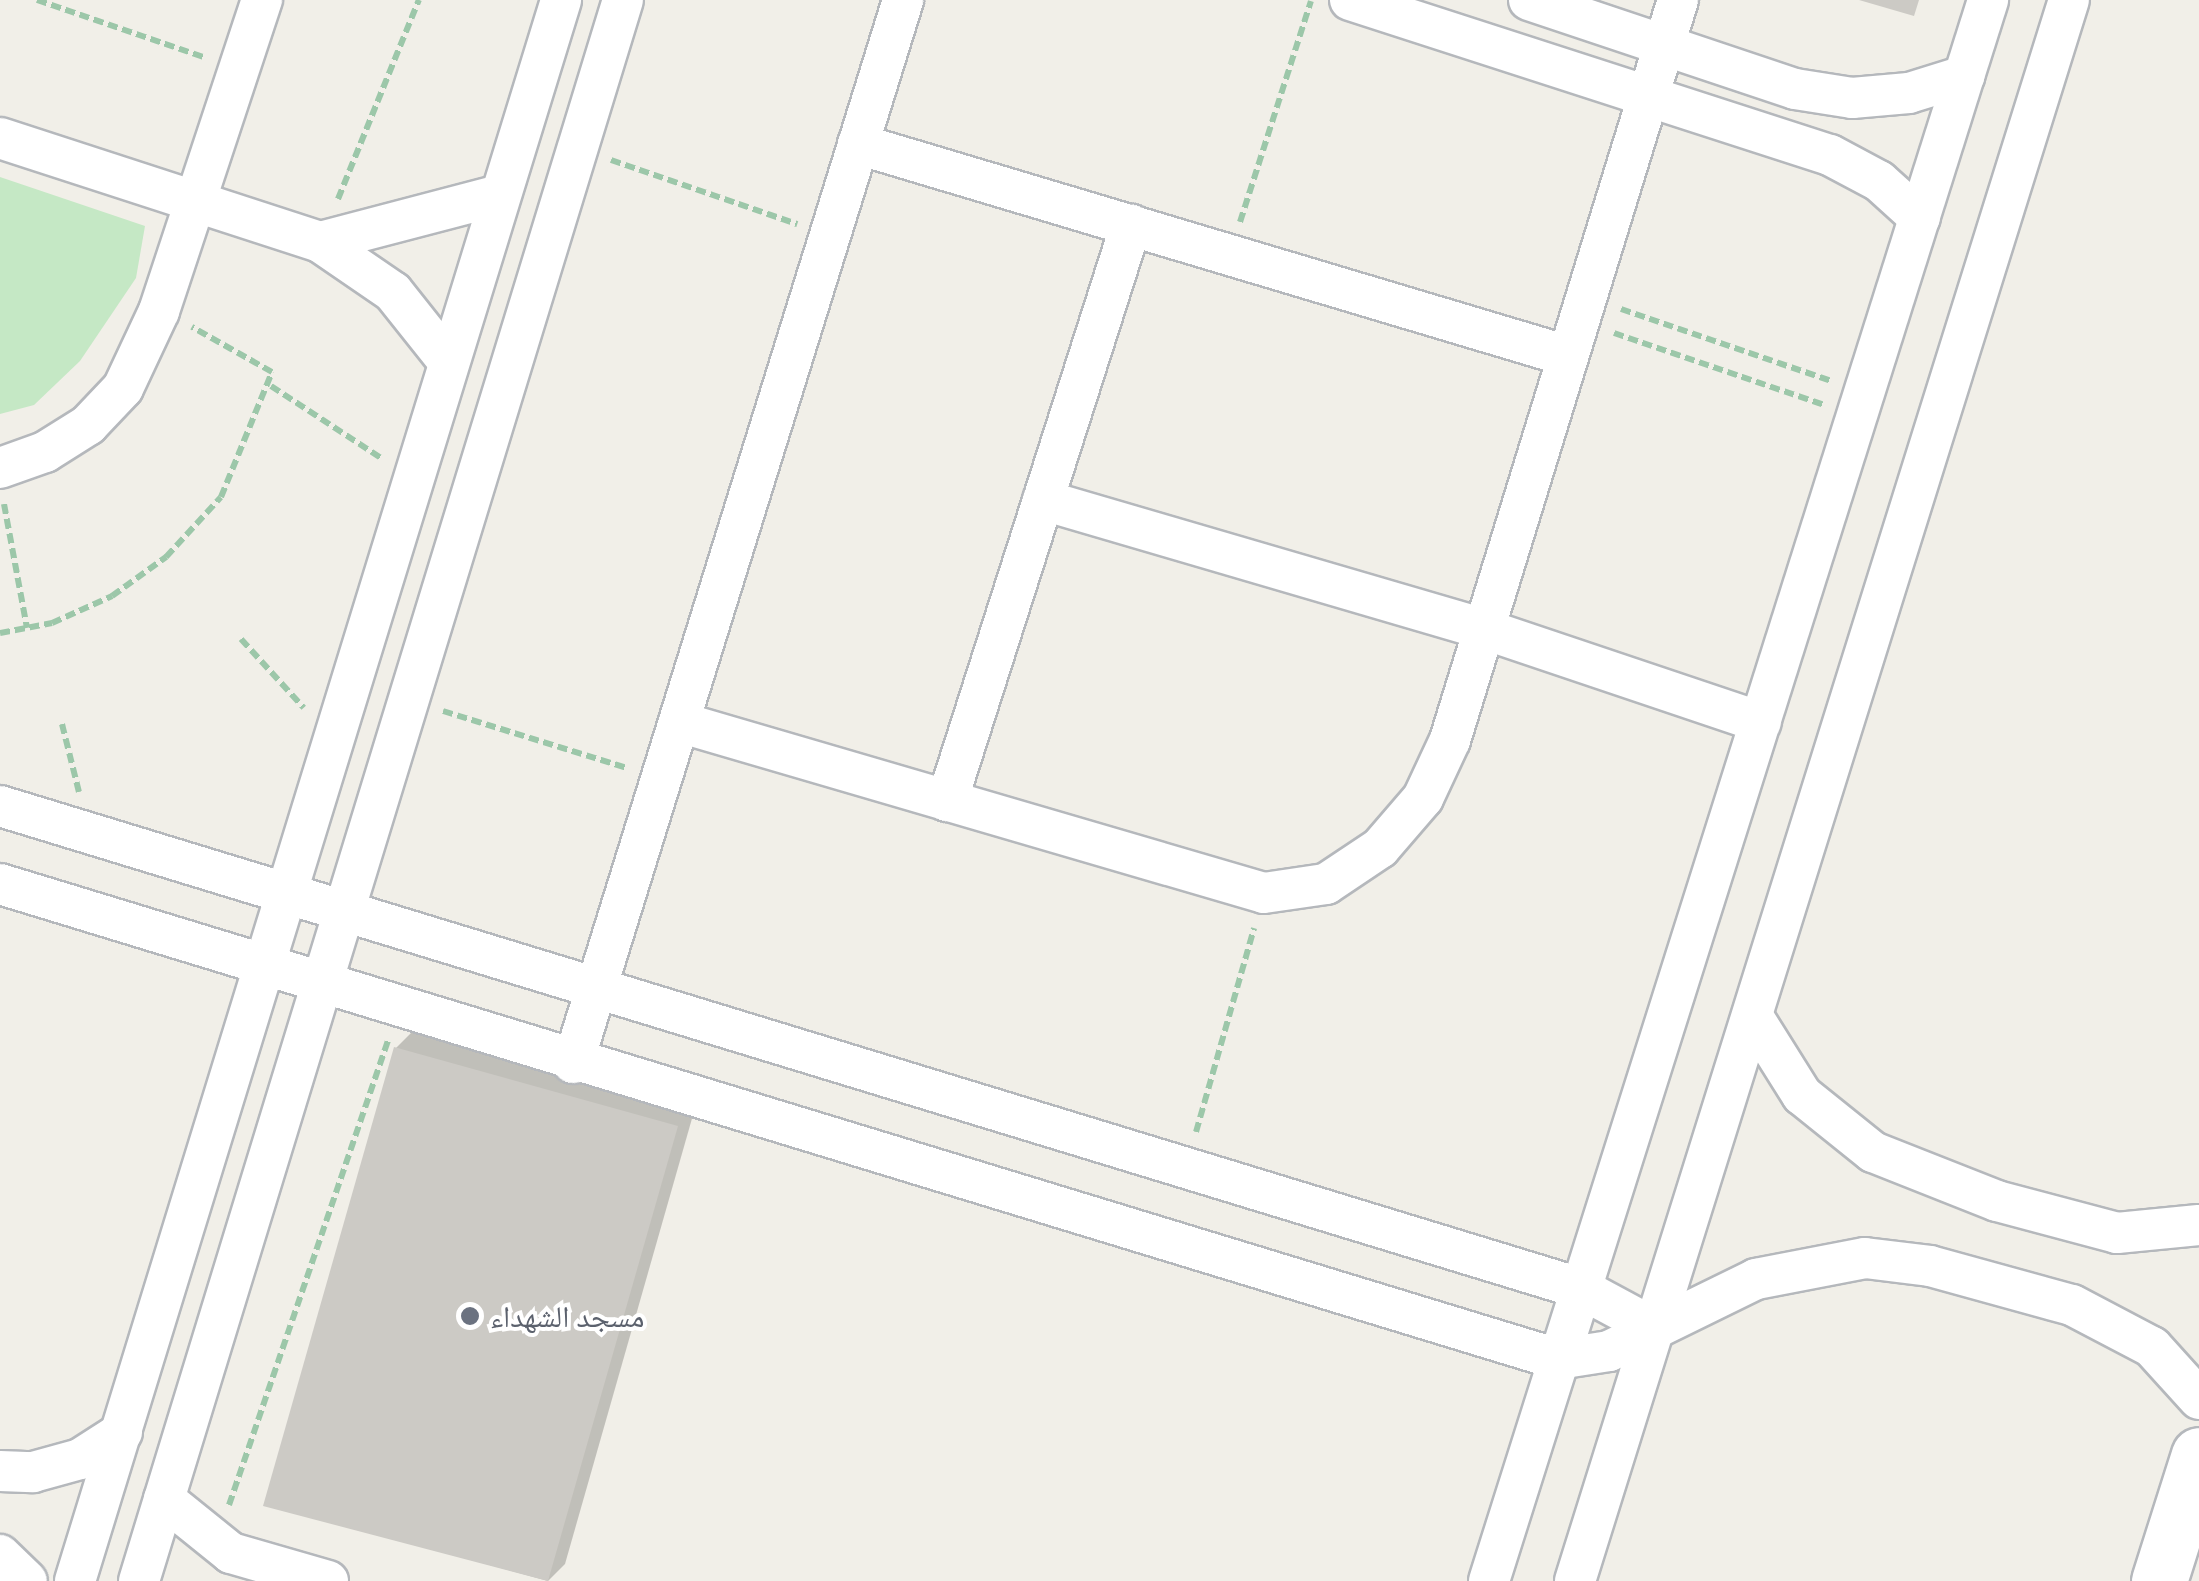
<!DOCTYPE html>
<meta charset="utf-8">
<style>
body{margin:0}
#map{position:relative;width:2199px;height:1581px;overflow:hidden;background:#f1efe8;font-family:"Public Sans","Noto Naskh Arabic",sans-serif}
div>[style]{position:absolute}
.green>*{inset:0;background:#c5e8c5}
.shadow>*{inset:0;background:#0003}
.building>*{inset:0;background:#cccac5}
.path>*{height:6px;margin-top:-3px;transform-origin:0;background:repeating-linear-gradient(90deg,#9cc7a9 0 10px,transparent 0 15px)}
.roads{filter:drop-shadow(2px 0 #b5b8bc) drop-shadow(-2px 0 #b5b8bc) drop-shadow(0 2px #b5b8bc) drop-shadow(0 -2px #b5b8bc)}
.street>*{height:40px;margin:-20px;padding:0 20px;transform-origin:20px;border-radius:20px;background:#fff}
.secondary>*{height:55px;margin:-27.5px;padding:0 27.5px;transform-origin:27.5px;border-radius:27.5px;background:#fff}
.dots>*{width:28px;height:28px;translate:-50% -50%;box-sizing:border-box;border:5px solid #fff;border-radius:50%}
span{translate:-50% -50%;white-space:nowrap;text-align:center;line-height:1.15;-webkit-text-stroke:8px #fff;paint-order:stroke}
.worship-label{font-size:30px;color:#5b616d}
.left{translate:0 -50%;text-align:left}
</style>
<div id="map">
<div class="green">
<div style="clip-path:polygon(0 177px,145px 226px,136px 278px,80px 361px,34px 405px,0 414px)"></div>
</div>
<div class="shadow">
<div style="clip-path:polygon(414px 1030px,695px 1108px,565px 1564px,548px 1581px,266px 1504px,396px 1048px)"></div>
</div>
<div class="building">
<div style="clip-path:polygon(1859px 0,1919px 0,1914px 16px)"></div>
<div style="clip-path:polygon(394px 1047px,678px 1126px,548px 1581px,263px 1506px)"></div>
</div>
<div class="path">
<div style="left:37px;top:0;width:179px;rotate:18.9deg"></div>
<div style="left:611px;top:160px;width:197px;rotate:19deg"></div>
<div style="left:338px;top:199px;width:215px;rotate:-67.9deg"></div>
<div style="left:1240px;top:222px;width:232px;rotate:-72.2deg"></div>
<div style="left:1621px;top:309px;width:222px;rotate:18.9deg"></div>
<div style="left:1614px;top:333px;width:222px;rotate:18.9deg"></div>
<div style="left:271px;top:386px;width:131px;rotate:33.2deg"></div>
<div style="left:4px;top:504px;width:126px;rotate:79.5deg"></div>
<div style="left:0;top:633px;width:53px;rotate:-10.9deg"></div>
<div style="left:52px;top:623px;width:66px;rotate:-24.2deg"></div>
<div style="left:112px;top:596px;width:67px;rotate:-35.8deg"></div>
<div style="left:166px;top:557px;width:81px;rotate:-47.5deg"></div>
<div style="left:221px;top:497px;width:135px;rotate:-67.8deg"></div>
<div style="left:272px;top:372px;width:92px;rotate:-150.6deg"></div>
<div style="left:241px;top:639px;width:93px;rotate:47.6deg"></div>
<div style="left:443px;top:711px;width:193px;rotate:17.2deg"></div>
<div style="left:62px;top:724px;width:70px;rotate:76deg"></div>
<div style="left:1196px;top:1132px;width:212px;rotate:-74.1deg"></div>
<div style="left:229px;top:1505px;width:493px;rotate:-71.1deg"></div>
</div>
<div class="roads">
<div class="street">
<div style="left:1350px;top:0;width:504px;rotate:17.9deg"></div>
<div style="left:1830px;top:155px;width:55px;rotate:28deg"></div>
<div style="left:1879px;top:181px;width:55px;rotate:42.1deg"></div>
<div style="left:1529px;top:0;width:280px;rotate:18.5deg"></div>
<div style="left:1795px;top:89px;width:58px;rotate:9deg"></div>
<div style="left:1852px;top:98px;width:57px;rotate:-5deg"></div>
<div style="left:1909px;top:93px;width:58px;rotate:-17.2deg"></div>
<div style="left:0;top:138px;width:336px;rotate:18deg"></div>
<div style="left:320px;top:242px;width:88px;rotate:34.4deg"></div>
<div style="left:393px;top:292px;width:87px;rotate:51.5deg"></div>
<div style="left:858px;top:144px;width:741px;rotate:16.63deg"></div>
<div style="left:320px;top:242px;width:185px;rotate:-14.7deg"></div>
<div style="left:0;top:468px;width:48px;rotate:-19.6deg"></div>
<div style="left:45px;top:452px;width:51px;rotate:-32.1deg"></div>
<div style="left:88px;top:425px;width:51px;rotate:-46.6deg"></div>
<div style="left:123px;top:388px;width:85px;rotate:-64.9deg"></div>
<div style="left:159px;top:311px;width:328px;rotate:-71.7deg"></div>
<div style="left:1043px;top:500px;width:459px;rotate:16.3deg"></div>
<div style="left:1484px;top:629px;width:292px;rotate:18.6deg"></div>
<div style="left:679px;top:722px;width:609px;rotate:16.29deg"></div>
<div style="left:1264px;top:893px;width:63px;rotate:-8.3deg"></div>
<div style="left:1326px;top:884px;width:65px;rotate:-33.7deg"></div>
<div style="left:1380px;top:848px;width:66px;rotate:-49.3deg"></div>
<div style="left:1423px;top:798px;width:64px;rotate:-65deg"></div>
<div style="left:1450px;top:740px;width:774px;rotate:-72.88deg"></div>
<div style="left:947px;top:801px;width:605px;rotate:-72.28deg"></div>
<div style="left:0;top:806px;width:1652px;rotate:16.97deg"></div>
<div style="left:1580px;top:1288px;width:86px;rotate:28.3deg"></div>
<div style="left:0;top:884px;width:1629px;rotate:16.96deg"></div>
<div style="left:1558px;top:1359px;width:52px;rotate:-8.9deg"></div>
<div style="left:1609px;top:1351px;width:164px;rotate:-26.1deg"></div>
<div style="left:1756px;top:1279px;width:111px;rotate:-10.9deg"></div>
<div style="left:1865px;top:1258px;width:65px;rotate:7deg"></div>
<div style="left:1930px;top:1266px;width:147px;rotate:15.4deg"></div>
<div style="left:2072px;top:1305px;width:90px;rotate:27.7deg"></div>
<div style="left:2152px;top:1347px;width:70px;rotate:47.9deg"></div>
<div style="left:1753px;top:1017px;width:92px;rotate:57.9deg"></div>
<div style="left:1802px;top:1095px;width:91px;rotate:38.8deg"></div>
<div style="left:1873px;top:1152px;width:133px;rotate:21.6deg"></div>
<div style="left:1997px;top:1201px;width:124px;rotate:14.9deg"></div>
<div style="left:2117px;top:1233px;width:82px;rotate:-5.6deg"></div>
<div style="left:573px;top:1063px;width:1113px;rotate:-72.75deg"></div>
<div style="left:0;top:1471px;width:33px;rotate:2deg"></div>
<div style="left:33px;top:1472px;width:49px;rotate:-15.5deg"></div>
<div style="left:80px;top:1459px;width:50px;rotate:-32.7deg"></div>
<div style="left:164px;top:1499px;width:86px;rotate:38.9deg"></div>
<div style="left:231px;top:1553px;width:101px;rotate:16.1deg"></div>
<div style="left:0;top:1555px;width:37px;rotate:44deg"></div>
<div style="left:75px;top:1581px;width:1654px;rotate:-72.91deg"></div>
<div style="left:139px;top:1581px;width:1653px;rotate:-72.98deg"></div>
<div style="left:1489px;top:1581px;width:1658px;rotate:-72.48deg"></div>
<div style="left:1575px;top:1581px;width:1656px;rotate:-72.65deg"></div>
</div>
<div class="secondary">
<div style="left:2159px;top:1581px;width:132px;rotate:-72.4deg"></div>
</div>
</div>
<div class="dots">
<div style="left:470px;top:1316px;background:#6b7280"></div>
</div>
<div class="worship-label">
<span class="left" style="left:490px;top:1316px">مسجد الشهداء</span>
</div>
</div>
